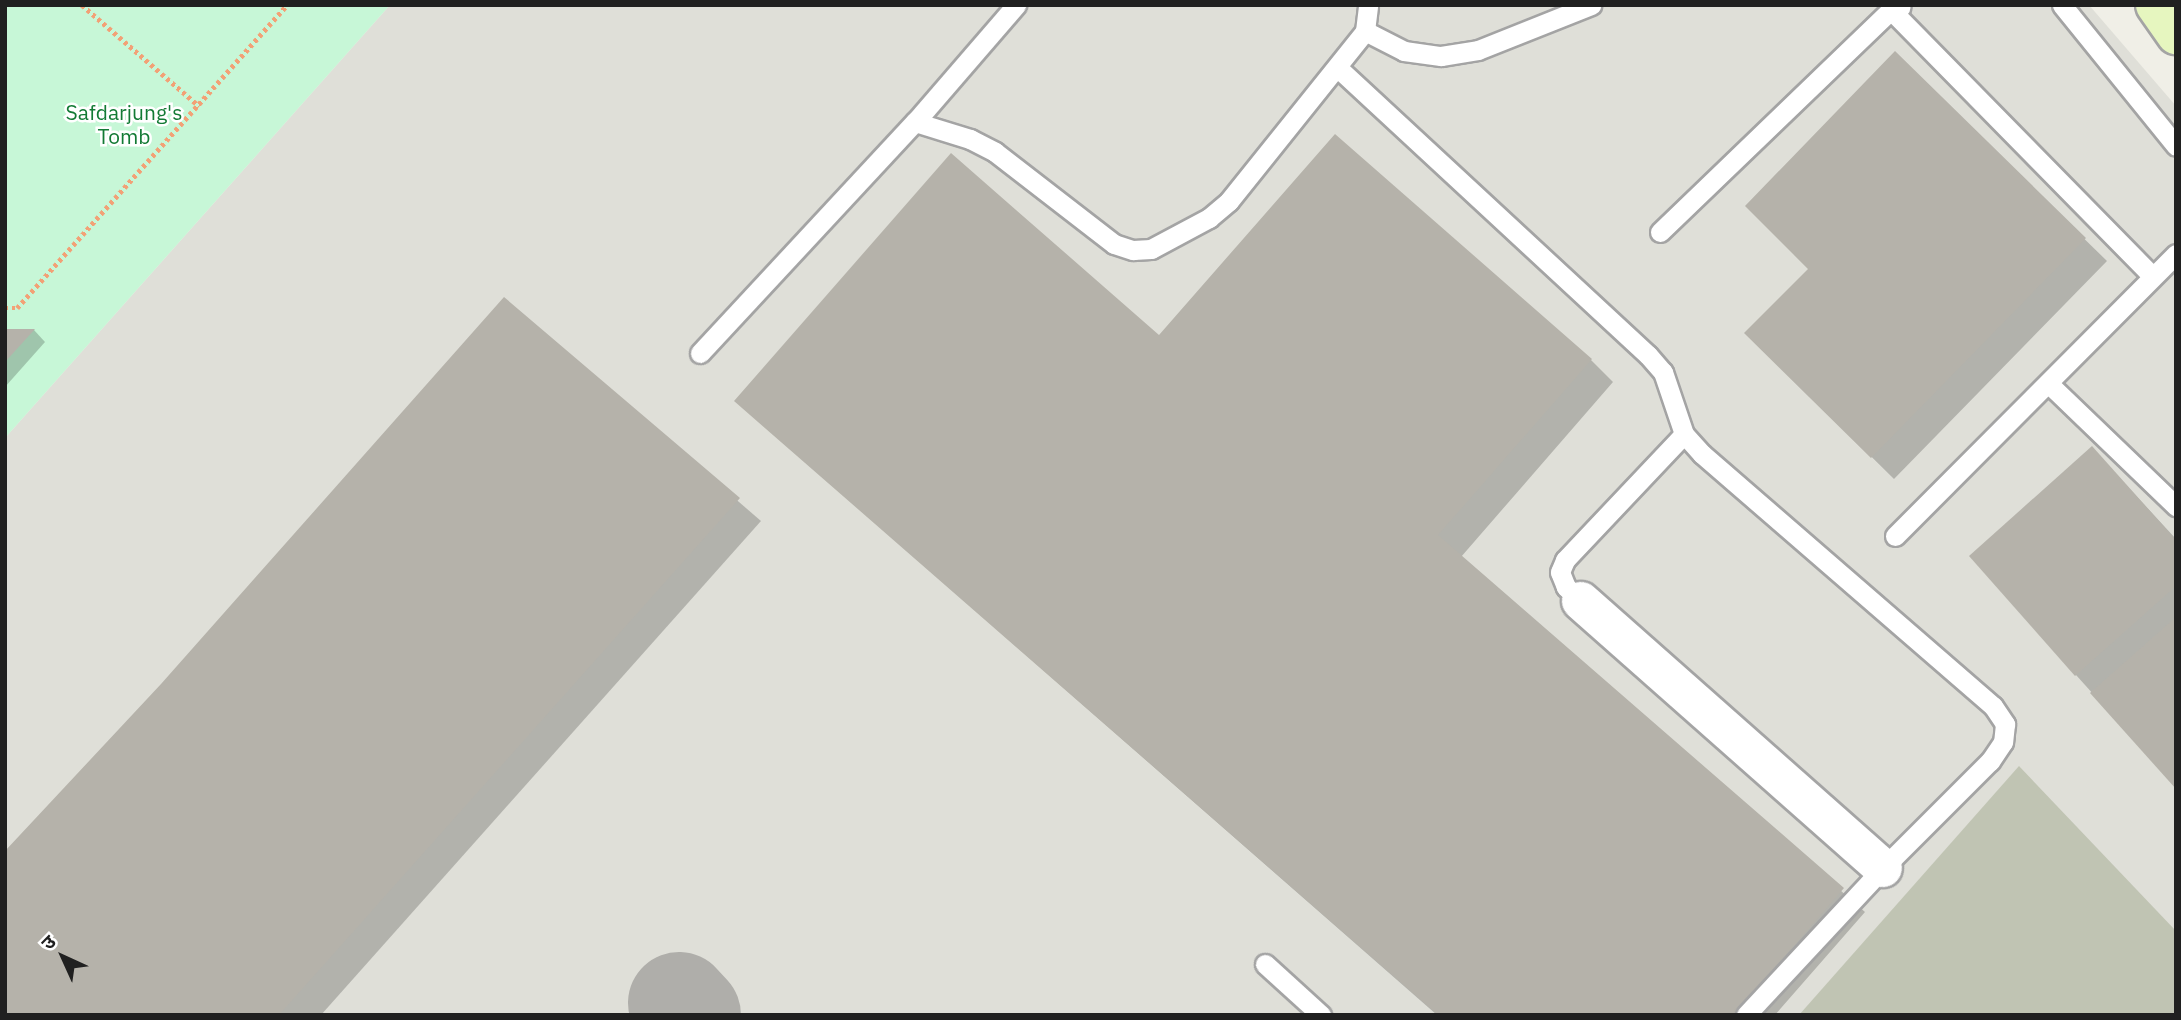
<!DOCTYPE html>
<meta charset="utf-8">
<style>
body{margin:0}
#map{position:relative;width:2181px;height:1020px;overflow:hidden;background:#f0efe7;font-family:"IBM Plex Sans","Noto Sans Devanagari",sans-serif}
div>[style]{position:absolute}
.airport>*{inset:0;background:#dfdfd8}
.construction>*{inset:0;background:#c0c4b3}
.park>*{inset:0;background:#c7f7d7}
.shadow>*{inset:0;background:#0003}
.taxiway>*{height:102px;margin:-51px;padding:0 51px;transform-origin:51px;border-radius:51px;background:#afaeaa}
.building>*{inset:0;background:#b5b2aa}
.path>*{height:4.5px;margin-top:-2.25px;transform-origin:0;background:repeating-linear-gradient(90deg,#f2a176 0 3.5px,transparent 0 7px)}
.roads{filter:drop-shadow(2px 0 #a4a4a4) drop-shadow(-2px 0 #a4a4a4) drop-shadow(0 2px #a4a4a4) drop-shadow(0 -2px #a4a4a4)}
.lane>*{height:19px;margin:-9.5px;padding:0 9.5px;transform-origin:9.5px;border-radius:9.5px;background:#fff}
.street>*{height:38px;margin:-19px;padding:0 19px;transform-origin:19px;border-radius:19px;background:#fff}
.secondary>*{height:38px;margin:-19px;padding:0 19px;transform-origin:19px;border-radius:19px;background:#e6f6bf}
span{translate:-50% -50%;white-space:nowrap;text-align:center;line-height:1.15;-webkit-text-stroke:5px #fff;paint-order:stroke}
.park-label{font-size:21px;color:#127a34}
.frame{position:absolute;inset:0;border:7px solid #202020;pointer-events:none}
.north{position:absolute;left:28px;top:922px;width:70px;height:70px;-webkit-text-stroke:5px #fff;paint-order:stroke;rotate:315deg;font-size:19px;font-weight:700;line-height:28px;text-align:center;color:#202020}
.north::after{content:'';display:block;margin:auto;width:24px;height:32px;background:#202020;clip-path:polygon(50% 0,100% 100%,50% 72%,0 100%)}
</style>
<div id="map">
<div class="airport">
<div style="clip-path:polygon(390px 5px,2089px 5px,2176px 106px,2176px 1015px,5px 1015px,5px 438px)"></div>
</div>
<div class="construction">
<div style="clip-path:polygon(2019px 766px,2176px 931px,2176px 1015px,1799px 1015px)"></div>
</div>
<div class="park">
<div style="clip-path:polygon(5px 5px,390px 5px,5px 438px)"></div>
</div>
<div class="shadow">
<div style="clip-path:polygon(1895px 54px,2107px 261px,1894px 479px,1746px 333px,1810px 269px)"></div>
<div style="clip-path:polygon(504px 299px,761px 521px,321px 1015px,5px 1015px,163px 685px)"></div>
<div style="clip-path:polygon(34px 330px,45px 342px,5px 387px,5px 331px)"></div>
<div style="clip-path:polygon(1159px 337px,1591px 360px,1613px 382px,1461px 557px,1865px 912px,1775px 1015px,1437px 1015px,736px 401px)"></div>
<div style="clip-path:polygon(2092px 448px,2176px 539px,2176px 786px,2076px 675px)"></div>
</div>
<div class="taxiway">
<div style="left:679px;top:1003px;width:16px;rotate:47deg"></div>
</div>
<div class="building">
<div style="clip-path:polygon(1895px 51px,2086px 238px,1871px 458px,1744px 333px,1808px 269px,1745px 206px)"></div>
<div style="clip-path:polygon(1335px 134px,1592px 359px,1438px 535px,1844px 888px,1734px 1015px,1438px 1015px,734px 401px,951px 153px,1159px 335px)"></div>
<div style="clip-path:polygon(504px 297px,740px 498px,279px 1015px,5px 1015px,5px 851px,161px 684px)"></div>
<div style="clip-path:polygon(5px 329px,35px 329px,5px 362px)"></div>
<div style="clip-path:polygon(2092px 446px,2176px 540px,2176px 586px,2075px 676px,1969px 556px)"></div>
<div style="clip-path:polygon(2176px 617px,2176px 789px,2090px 693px)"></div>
</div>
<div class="path">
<div style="left:82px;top:5px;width:155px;rotate:40.8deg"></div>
<div style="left:5px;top:308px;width:12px"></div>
<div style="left:17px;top:308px;width:406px;rotate:-48.3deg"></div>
</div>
<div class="roads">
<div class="lane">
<div style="left:2062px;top:5px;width:181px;rotate:51deg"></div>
<div style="left:1891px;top:10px;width:373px;rotate:45.5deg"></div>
<div style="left:1365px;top:31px;width:44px;rotate:27.1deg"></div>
<div style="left:1404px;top:51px;width:37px;rotate:8deg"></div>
<div style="left:1441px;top:56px;width:37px;rotate:-9deg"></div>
<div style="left:1478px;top:50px;width:122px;rotate:-21.7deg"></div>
<div style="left:1338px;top:68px;width:422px;rotate:42.8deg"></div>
<div style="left:1648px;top:355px;width:23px;rotate:49deg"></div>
<div style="left:1663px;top:372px;width:65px;rotate:71.3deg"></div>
<div style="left:1684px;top:434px;width:27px;rotate:48deg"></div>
<div style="left:1702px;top:454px;width:385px;rotate:40.9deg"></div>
<div style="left:1993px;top:706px;width:22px;rotate:56deg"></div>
<div style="left:2005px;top:724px;width:18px;rotate:96deg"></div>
<div style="left:2003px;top:742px;width:23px;rotate:124deg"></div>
<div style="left:1990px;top:761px;width:151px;rotate:135deg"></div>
<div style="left:1883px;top:868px;width:201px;rotate:133deg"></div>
<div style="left:915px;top:122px;width:58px;rotate:17.2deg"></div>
<div style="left:970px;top:139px;width:28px;rotate:27deg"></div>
<div style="left:995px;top:152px;width:150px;rotate:37.7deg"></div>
<div style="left:1114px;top:244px;width:20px;rotate:18deg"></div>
<div style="left:1133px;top:250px;width:18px;rotate:-3deg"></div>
<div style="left:1151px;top:249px;width:66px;rotate:-28.1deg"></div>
<div style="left:1209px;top:218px;width:26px;rotate:-40deg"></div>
<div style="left:1229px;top:201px;width:218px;rotate:-51.3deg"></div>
<div style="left:1365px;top:31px;width:26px;rotate:-83deg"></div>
<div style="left:1660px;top:232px;width:320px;rotate:-43.9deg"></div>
<div style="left:1891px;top:10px;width:10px;rotate:-17deg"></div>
<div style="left:700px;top:353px;width:316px;rotate:-47.1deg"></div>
<div style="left:915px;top:122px;width:155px;rotate:-49.2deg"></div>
<div style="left:2048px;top:383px;width:178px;rotate:43.9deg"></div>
<div style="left:1895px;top:536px;width:398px;rotate:-45.1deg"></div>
<div style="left:1581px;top:601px;width:21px;rotate:-137deg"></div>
<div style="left:1566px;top:587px;width:16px;rotate:-112deg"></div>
<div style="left:1560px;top:572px;width:13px;rotate:-67deg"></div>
<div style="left:1565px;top:560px;width:173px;rotate:-46.6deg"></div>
<div style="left:1265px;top:964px;width:76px;rotate:42.3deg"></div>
</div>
<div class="street">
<div style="left:1581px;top:601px;width:403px;rotate:41.5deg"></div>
</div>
<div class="secondary">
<div style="left:2155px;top:5px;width:37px;rotate:55deg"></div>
</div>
</div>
<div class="park-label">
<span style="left:124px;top:124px">Safdarjung's<br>Tomb</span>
</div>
<div class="frame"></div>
<div class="north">उ</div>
</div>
